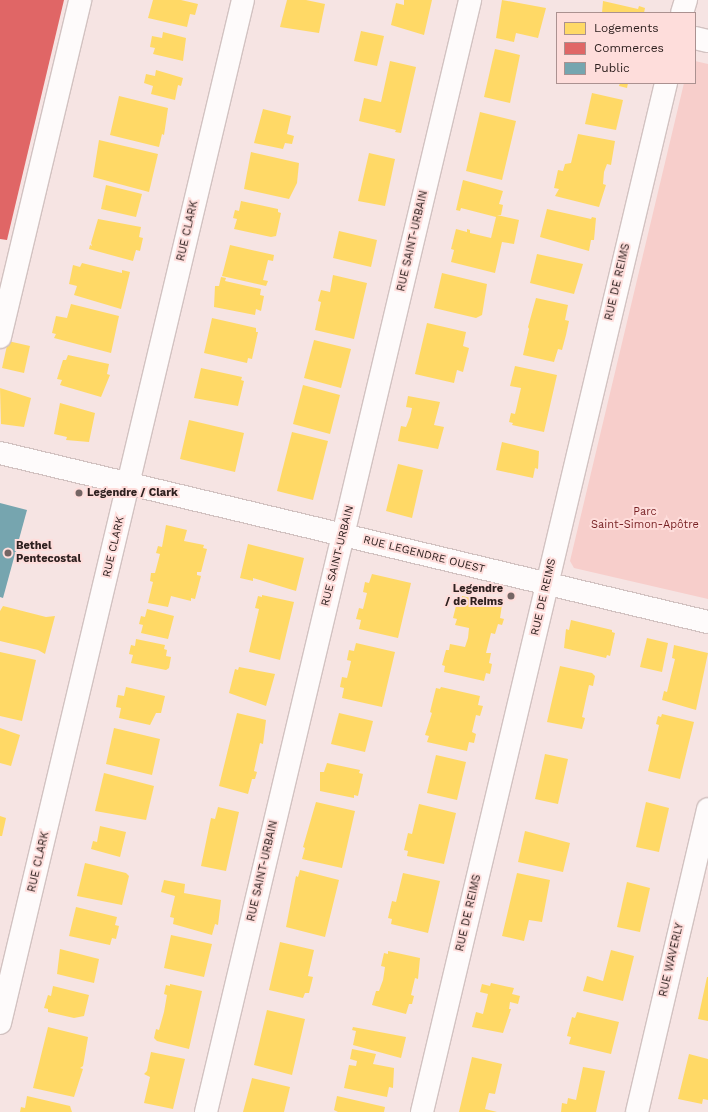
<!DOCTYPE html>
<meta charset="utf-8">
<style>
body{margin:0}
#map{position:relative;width:708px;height:1112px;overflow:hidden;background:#f6e4e3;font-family:"Work Sans",sans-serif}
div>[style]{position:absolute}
.green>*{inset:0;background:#f7cecb}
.homes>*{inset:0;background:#ffd966}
.shops>*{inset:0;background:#e06666}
.public>*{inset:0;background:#76a5af}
.roads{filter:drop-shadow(1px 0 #d2c2c1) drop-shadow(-1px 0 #d2c2c1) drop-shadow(0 1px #d2c2c1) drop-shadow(0 -1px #d2c2c1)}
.minor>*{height:22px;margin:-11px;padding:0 11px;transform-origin:11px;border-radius:11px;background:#fefbfb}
.dots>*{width:11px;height:11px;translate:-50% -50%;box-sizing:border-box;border:2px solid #fedddb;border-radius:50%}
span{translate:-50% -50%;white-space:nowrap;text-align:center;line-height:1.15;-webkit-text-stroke:4px #fedddb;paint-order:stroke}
.street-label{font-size:11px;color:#2e201f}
.poi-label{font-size:11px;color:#2e201f;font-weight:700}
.left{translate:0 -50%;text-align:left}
.right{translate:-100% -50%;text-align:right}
.park-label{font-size:11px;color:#761f22}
.legend{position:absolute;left:556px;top:12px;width:140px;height:72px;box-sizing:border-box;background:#fedddb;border:1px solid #ab9190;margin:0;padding:5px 7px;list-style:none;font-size:12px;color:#2e201f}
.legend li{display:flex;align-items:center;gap:8px;height:20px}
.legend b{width:20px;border:1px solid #ab9190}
</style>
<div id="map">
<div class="green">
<div style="clip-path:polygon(695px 61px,708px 64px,708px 599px,574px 568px,570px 561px,684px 83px,695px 83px)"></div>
</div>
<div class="homes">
<div style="clip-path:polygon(153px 0,181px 0,198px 4px,195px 15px,190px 14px,187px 27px,148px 18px)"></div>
<div style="clip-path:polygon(287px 0,306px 0,325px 4px,319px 33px,280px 27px)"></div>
<div style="clip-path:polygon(404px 0,432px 0,424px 35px,391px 25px,396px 3px,404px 5px)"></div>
<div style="clip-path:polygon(502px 0,546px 8px,538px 38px,516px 33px,514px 42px,496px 38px)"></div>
<div style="clip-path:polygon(603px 1px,638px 9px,639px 6px,645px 8px,644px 13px,602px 13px)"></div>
<div style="clip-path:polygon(361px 31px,384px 36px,377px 66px,354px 61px)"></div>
<div style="clip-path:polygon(163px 32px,186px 38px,183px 61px,153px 54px,155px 48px,150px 47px,152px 36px,162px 38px)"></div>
<div style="clip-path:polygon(495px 49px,520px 55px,510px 103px,484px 97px)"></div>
<div style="clip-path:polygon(390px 61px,416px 67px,401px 133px,395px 132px,396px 130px,359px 121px,364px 98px,381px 102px)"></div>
<div style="clip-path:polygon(156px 70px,183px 78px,181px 86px,178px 85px,175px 100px,151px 94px,153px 86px,144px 83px,146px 74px,155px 76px)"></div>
<div style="clip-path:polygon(620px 83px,628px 83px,627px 88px,619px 86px)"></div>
<div style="clip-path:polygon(592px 93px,623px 100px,616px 130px,585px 124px)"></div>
<div style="clip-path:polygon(119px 96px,168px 108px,164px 135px,162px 134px,159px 147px,110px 135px)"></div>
<div style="clip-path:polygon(263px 109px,291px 116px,287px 134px,294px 136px,292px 144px,285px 143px,283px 149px,254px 143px)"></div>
<div style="clip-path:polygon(480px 112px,516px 121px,502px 180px,466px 171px)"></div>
<div style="clip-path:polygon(578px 134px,615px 141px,611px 165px,607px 164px,604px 172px,603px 184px,606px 185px,599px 207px,555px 196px,559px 189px,554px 188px,558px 170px,563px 171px,565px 164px,571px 163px)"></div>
<div style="clip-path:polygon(99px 140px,158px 154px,149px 192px,93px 177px)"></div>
<div style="clip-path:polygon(251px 152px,299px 163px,297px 183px,289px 199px,244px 189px)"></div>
<div style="clip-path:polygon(369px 153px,395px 159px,385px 206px,358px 201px)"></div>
<div style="clip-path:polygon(463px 180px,503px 191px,499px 204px,503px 205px,501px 215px,497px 215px,519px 220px,514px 244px,502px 242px,495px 273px,451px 262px,454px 250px,451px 249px,456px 229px,467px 232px,467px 229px,470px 230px,470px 233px,491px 238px,496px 217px,461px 208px,460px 211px,456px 210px)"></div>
<div style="clip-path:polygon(106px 185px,142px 194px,136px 217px,101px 209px)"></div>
<div style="clip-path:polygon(241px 201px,278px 209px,278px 212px,281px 213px,276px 236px,271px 237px,234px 229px,237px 219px,233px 218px,235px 210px,239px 211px)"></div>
<div style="clip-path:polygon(547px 209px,591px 219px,592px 217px,596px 218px,594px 240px,591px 240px,589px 251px,540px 237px)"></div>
<div style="clip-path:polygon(98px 219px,141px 227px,139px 237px,143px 238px,140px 251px,136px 250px,133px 261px,89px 249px,90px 245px,92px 246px,91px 243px)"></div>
<div style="clip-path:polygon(339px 231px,377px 240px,371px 267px,333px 258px)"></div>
<div style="clip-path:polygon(230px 245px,274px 255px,273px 261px,268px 260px,263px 280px,268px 281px,266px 286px,222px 276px)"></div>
<div style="clip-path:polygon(537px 254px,583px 264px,574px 294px,530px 283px)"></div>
<div style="clip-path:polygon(82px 263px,122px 273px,122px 270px,130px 272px,121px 309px,74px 295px,77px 286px,69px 284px,73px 265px,80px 267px)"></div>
<div style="clip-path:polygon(442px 273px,487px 284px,482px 315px,476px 318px,434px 308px)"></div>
<div style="clip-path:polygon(333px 275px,367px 283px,354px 339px,315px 330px,321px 302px,318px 301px,321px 290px,330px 292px)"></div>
<div style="clip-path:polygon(221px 277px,226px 278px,225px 281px,261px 289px,260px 295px,264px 296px,261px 311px,256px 309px,255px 315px,214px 307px,215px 286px,219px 286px)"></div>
<div style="clip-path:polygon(536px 298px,568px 305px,565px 320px,569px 321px,566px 335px,562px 350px,558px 349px,554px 362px,523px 355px,529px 329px,528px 327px)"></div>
<div style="clip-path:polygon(71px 304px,119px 316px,111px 353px,54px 338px,56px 334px,52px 333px,56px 316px,67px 318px)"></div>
<div style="clip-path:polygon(212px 318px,256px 328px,256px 332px,258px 332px,252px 359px,248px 358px,247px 363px,204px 353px)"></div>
<div style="clip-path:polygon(427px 323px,466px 332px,463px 346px,469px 348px,463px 372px,457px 370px,454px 383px,415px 374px)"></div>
<div style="clip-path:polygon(314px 340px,351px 349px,341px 388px,304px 378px)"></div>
<div style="clip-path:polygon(8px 341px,30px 346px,24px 373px,2px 368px)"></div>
<div style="clip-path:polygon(68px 355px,109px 364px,107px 374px,110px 375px,101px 397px,60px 385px,62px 380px,57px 379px,63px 360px,66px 360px)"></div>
<div style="clip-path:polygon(515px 366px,557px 375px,544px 432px,512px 425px,513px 423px,509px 422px,511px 413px,515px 414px,521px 388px,510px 386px)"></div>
<div style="clip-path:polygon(201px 368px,242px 377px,241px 380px,244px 381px,238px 406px,194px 398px)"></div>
<div style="clip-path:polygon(303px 385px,340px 395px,330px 434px,293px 424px)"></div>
<div style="clip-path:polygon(0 388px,31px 398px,24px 427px,1px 424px)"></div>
<div style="clip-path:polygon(408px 396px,440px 402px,434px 425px,444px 427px,438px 449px,398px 441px,401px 426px,406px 427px,410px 417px,412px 408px,406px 407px)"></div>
<div style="clip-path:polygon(60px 403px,95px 413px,89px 442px,66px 440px,67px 437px,54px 434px)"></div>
<div style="clip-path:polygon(189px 420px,244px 433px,235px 472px,180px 459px)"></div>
<div style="clip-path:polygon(292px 432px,328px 441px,313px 500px,277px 491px)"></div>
<div style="clip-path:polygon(502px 442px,539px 451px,538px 469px,535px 468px,533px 478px,496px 470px)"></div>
<div style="clip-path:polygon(398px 464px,423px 470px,412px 518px,386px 511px)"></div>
<div style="clip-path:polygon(166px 525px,187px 530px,184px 541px,204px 545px,203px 548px,207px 549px,201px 572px,197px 572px,197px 575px,201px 576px,195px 599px,191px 598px,191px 601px,171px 596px,168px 607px,148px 603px,153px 582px,150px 581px,151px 573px,155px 573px,160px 554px,156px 553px,158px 546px,162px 547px)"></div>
<div style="clip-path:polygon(248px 544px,304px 558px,296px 591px,253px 578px,253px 581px,240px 578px)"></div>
<div style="clip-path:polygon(372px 574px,411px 583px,398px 638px,359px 629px,361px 620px,356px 619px,359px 608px,363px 609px,367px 593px,363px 592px,365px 582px,369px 583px)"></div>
<div style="clip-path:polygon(262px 595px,294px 602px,280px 660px,249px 652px,259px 609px,255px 608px,258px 596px,262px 597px)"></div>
<div style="clip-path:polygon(462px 596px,502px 605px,500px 618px,504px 619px,502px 625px,498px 624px,495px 634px,491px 633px,486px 653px,491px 653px,489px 663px,492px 664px,490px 674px,486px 673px,484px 681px,444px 672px,445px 666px,442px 665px,446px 650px,449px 650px,450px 644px,465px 647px,468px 638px,469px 628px,455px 625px,457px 619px,453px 618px,457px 602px,461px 603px)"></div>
<div style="clip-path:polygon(3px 606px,46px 617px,55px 616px,45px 654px,38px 650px,0 641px,0 611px)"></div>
<div style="clip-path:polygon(147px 609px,174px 616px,168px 639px,141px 633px,143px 625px,139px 624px,141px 616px,145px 617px)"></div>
<div style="clip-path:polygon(571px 620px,612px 630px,612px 632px,615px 633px,610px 656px,607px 655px,606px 658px,564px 648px,566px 629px,569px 630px)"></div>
<div style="clip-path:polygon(647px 638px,668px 643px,662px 672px,640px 667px)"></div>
<div style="clip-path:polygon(136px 639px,165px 645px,164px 649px,167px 650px,166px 656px,171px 657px,169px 668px,166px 670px,131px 663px,133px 655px,129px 654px,131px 645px,135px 646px)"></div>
<div style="clip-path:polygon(356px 643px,395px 652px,382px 707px,342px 698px,344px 688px,340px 687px,342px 677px,347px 678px,349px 670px,351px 661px,347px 660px,349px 650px,354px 651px)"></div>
<div style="clip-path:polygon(674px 645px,708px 653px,696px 710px,662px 700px,664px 691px,667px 692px,675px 659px,672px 658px)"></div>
<div style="clip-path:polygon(0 652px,36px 660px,22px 721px,0 716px)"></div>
<div style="clip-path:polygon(560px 666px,592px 673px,595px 676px,593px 686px,589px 685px,582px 717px,585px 718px,582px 729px,547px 722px)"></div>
<div style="clip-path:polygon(239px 667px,275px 674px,266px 706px,229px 693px,235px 669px,238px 670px)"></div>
<div style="clip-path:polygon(126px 687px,165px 696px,161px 713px,156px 713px,150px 725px,119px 718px,121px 708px,116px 707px,118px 695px,124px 696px)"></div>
<div style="clip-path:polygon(441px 687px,480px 696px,478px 705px,483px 706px,480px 716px,476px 715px,472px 732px,476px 734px,474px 743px,469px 742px,467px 751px,427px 742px,429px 736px,425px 735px,432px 713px,430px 712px,436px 688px,440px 689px)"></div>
<div style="clip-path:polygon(237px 713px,266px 720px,263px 744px,260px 743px,254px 771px,257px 772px,255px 779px,252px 779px,248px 794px,219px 786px)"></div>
<div style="clip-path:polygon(339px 713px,373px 721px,365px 752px,331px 744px)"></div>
<div style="clip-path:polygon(662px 714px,694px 722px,680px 779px,648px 771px,659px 725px,656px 724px,658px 716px,661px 717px)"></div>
<div style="clip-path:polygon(0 728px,20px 735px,11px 766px,0 763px)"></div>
<div style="clip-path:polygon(114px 728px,160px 739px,152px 775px,106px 764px)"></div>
<div style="clip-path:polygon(545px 754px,568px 759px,558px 804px,535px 799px)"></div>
<div style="clip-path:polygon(436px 755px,466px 762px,457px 800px,427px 793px)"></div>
<div style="clip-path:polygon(327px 763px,360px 770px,359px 773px,363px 774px,358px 796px,354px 795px,354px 798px,320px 791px,320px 772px,324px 772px)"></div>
<div style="clip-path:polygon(104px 773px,154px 786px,146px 820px,95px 811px)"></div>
<div style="clip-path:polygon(316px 802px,355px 811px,342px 868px,302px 859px,305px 848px,303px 847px)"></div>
<div style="clip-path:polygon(646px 802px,669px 808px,659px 852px,636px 847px)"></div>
<div style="clip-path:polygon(419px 804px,456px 813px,444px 864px,407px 856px,408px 851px,404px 850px,408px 833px,412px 834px)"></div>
<div style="clip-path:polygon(218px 807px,239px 812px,226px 871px,201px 866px,211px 818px,215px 819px)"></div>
<div style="clip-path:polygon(0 816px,6px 818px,2px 836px,0 836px)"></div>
<div style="clip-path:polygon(100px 826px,126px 832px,120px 857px,91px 849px,93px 841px,97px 842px)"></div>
<div style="clip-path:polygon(525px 831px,570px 843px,563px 872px,518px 862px)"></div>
<div style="clip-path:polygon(85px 863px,126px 873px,129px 876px,122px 905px,77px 896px)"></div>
<div style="clip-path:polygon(300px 870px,339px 880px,325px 937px,286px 927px,296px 876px,298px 877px)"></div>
<div style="clip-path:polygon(403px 873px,440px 881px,428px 933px,391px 924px,392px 919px,388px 918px,392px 901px,396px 902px)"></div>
<div style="clip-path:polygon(517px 873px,550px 880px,542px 922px,529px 920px,524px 941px,502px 936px)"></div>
<div style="clip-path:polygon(164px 880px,185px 884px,184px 893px,221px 900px,218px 925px,215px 924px,212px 935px,173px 924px,174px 918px,170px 917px,175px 896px,161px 892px)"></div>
<div style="clip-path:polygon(627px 882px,650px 888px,640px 932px,617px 927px)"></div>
<div style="clip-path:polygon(76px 907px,117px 917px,115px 925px,119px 926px,116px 939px,112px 938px,110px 945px,69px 936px)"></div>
<div style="clip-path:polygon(171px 935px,212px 944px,204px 977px,164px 968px)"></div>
<div style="clip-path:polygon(280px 942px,314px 950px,308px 976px,313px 977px,309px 993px,305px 993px,303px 998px,269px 990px)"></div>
<div style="clip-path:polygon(60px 949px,99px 959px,94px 983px,57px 974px)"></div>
<div style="clip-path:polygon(611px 950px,634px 956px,623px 1001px,583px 991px,587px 976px,603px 981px)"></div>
<div style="clip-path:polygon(388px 951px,420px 958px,418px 979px,415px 978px,411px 995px,414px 996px,412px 1004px,409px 1004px,406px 1014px,372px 1005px,376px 991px,379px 991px,383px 980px,385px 967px,381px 966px,384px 953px,388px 954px)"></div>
<div style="clip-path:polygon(707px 977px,708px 977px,708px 1021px,698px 1019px)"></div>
<div style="clip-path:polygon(491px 983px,514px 988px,512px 994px,520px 996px,518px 1004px,510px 1002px,509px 1009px,511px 1009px,503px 1033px,472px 1027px,476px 1012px,483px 1014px,488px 994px,480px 992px,482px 984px,490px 986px)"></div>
<div style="clip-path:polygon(170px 984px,202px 991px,189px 1049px,157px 1041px,154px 1038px,156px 1029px,159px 1030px,164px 1012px,167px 995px,164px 994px,166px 985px,170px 986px)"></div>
<div style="clip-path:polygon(53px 986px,89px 995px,84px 1016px,74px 1018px,48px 1012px,48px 1009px,44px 1008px,48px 995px,51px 996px)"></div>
<div style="clip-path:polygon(267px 1010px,305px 1019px,292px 1075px,254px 1065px)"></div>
<div style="clip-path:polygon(577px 1012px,619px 1022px,611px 1054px,569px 1044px,571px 1037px,567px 1036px,572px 1017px,575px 1018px)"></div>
<div style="clip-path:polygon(48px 1027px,88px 1037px,83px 1066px,80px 1068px,83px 1069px,74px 1097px,33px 1088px)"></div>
<div style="clip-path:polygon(353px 1027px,406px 1037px,401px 1058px,353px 1045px,356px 1031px,352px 1030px)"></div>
<div style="clip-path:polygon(352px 1049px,376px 1054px,373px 1064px,394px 1068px,393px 1088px,389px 1087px,387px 1097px,344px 1088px,349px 1065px,356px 1066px,357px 1061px,350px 1059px)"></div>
<div style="clip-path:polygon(151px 1052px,185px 1059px,173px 1109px,144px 1103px,150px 1077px,144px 1074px,147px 1071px)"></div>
<div style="clip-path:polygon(689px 1054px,708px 1059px,708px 1100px,703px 1099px,702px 1104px,678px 1099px)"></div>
<div style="clip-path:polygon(472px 1057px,502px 1064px,495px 1094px,489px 1093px,485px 1109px,497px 1112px,459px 1112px)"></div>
<div style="clip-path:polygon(583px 1067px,605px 1071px,596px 1112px,561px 1112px,562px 1103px,567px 1104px,568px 1098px,576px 1100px)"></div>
<div style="clip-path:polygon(252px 1078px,290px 1087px,284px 1112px,243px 1112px)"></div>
<div style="clip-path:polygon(27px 1096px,70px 1106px,72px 1112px,20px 1112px,21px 1107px,25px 1108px)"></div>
<div style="clip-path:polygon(337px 1096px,385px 1107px,384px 1112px,338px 1112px,334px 1110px)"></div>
</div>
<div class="shops">
<div style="clip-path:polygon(0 0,64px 0,7px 240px,0 239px)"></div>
</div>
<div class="public">
<div style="clip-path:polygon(0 503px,27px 510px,3px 598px,0 597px)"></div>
</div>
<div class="roads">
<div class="minor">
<div style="left:682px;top:13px;width:14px;rotate:-73deg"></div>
<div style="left:695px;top:38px;width:13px;rotate:13deg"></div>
<div style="left:0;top:337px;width:346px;rotate:-76.6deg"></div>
<div style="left:0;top:453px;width:728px;rotate:13.43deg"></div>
<div style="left:0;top:1023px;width:1051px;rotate:-76.64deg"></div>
<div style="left:206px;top:1112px;width:1143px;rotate:-76.64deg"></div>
<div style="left:422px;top:1112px;width:1058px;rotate:-76.66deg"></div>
<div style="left:637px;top:1112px;width:311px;rotate:-76.8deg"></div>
</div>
</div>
<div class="dots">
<div style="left:79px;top:493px;background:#746564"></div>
<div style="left:8px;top:553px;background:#746564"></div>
<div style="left:511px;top:596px;background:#746564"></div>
</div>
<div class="street-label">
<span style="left:188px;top:231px;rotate:-77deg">RUE CLARK</span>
<span style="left:413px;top:241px;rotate:-77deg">RUE SAINT-URBAIN</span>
<span style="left:618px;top:282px;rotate:-77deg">RUE DE REIMS</span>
<span style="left:114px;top:547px;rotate:-77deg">RUE CLARK</span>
<span style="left:424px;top:555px;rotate:14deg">RUE LEGENDRE OUEST</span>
<span style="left:338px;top:556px;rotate:-76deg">RUE SAINT-URBAIN</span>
<span style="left:544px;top:597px;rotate:-77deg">RUE DE REIMS</span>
<span style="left:39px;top:862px;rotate:-77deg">RUE CLARK</span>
<span style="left:263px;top:871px;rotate:-77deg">RUE SAINT-URBAIN</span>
<span style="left:469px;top:913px;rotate:-77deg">RUE DE REIMS</span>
<span style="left:672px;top:960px;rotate:-77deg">RUE WAVERLY</span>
</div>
<div class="poi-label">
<span class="left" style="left:87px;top:493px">Legendre / Clark</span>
<span class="left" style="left:16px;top:553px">Bethel<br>Pentecostal</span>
<span class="right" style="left:503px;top:596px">Legendre<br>/ de Reims</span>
</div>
<div class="park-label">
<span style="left:645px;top:519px">Parc<br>Saint-Simon-Apôtre</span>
</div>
<ul class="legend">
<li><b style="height:11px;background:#ffd966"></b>Logements</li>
<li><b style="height:11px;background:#e06666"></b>Commerces</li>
<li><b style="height:11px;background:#76a5af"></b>Public</li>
</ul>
</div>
